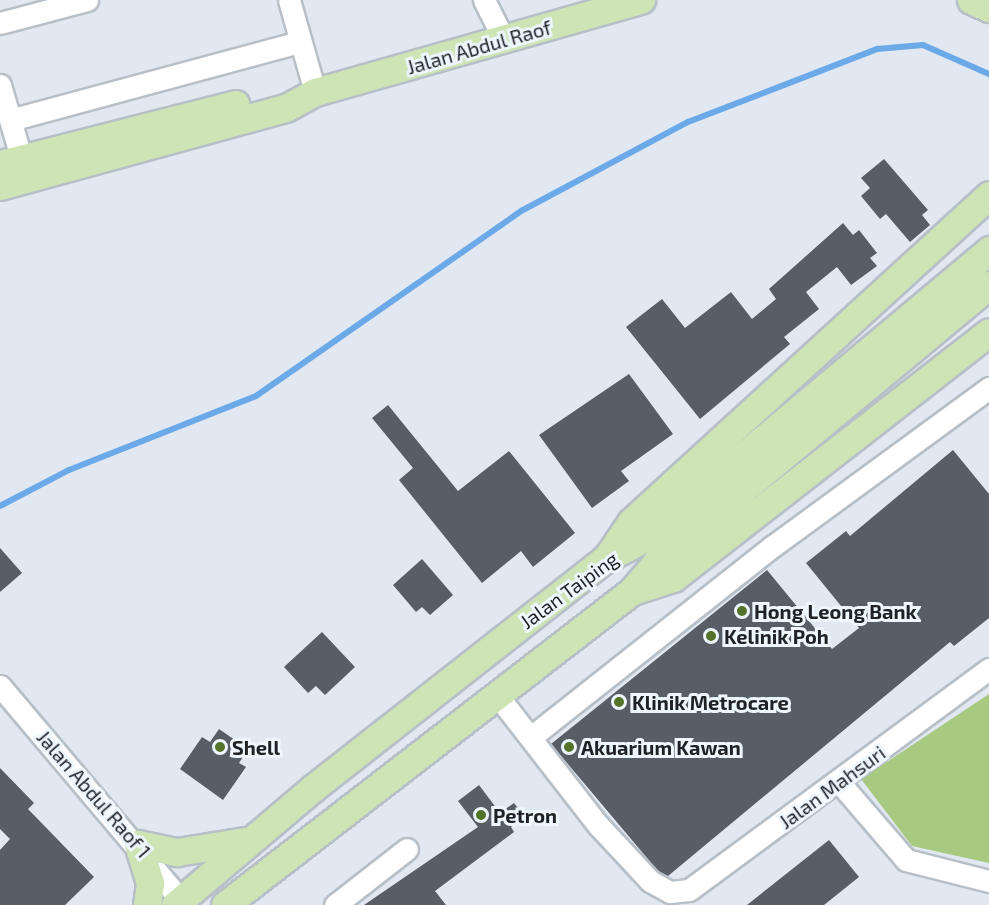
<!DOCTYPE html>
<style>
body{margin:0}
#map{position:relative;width:989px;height:905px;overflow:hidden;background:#e1e8f1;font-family:"Exo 2",sans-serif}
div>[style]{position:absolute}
.green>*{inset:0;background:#a7ca80}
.stream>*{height:6px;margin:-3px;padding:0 3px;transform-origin:3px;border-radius:3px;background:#6ba9e8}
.building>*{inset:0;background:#575e65}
.roads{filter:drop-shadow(2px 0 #b7bfc7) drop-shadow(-2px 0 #b7bfc7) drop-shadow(0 2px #b7bfc7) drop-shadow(0 -2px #b7bfc7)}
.minor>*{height:21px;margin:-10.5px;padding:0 10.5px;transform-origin:10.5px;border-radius:10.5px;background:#fff}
.major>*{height:27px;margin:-13.5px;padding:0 13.5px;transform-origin:13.5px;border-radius:13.5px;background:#cee4b5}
.dots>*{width:16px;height:16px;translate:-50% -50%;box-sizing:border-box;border:3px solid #eef6fe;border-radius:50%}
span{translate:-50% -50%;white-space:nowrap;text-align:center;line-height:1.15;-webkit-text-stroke:6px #eef6fe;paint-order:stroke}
.street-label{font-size:20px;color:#1f2225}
.poi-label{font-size:20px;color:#1f2225;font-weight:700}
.left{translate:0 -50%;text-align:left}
</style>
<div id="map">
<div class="green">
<div style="clip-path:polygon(989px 694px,989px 863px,912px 846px,861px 779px)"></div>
</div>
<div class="stream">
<div style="left:0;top:506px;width:78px;rotate:-27.6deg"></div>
<div style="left:69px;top:470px;width:201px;rotate:-21.6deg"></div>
<div style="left:256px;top:396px;width:325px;rotate:-34.9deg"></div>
<div style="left:523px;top:210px;width:187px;rotate:-28.1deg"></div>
<div style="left:688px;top:122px;width:203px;rotate:-21.1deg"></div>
<div style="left:877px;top:49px;width:46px;rotate:-5deg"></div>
<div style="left:923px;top:45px;width:72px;rotate:23.7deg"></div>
</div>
<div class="building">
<div style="clip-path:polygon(884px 159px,928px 210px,922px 215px,930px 225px,910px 242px,886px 214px,880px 219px,861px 196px,870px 188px,861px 178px)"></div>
<div style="clip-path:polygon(843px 223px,853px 235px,859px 230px,877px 253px,870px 258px,877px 266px,851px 285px,837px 267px,806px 292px,819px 309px,784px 337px,790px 344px,700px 419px,626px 327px,662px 299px,685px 328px,731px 292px,752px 319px,776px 299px,769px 289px)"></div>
<div style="clip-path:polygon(629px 374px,673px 434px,621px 471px,629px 481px,592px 508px,539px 435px)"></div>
<div style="clip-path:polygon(388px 405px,458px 491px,509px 451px,575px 533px,533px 567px,521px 551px,482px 583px,399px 480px,413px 468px,372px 418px)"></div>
<div style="clip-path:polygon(953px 450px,989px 494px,989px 618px,954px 646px,950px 642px,668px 876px,658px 871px,551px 744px,767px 570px,832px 649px,859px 628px,806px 563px,846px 531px,850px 536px)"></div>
<div style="clip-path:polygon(0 548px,22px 573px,0 592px)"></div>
<div style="clip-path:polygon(422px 559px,453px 595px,430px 615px,422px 607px,416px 612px,393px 585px)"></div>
<div style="clip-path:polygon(322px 632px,355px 667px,325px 695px,316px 686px,308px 693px,284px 667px)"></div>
<div style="clip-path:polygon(219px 729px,248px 749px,239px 763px,246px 767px,223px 800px,180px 769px,202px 737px,210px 742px)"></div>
<div style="clip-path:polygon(0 768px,34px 803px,28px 809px,94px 877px,65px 905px,0 905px,0 850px,10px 839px,0 829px)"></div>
<div style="clip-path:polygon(479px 785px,500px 813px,514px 803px,524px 816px,511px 827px,514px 832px,435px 891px,446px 905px,364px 905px,478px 827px,458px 801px)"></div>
<div style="clip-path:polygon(829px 840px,859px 877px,824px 905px,747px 905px)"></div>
</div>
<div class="roads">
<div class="minor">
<div style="left:289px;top:0;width:96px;rotate:74.2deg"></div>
<div style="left:484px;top:0;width:45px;rotate:63.4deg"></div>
<div style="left:0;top:23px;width:90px;rotate:-14.8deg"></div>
<div style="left:0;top:85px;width:90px;rotate:73.8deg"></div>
<div style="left:10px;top:120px;width:299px;rotate:-15.1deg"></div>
<div style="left:0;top:686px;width:287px;rotate:49.8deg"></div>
<div style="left:497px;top:695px;width:165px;rotate:52.2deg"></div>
<div style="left:598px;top:825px;width:76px;rotate:47.1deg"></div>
<div style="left:650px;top:881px;width:23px;rotate:29deg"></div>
<div style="left:670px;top:892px;width:19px;rotate:-6deg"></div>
<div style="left:689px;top:890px;width:373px;rotate:-36.4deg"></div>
<div style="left:531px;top:737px;width:308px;rotate:-38.3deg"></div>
<div style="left:773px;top:546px;width:268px;rotate:-36.2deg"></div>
<div style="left:839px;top:782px;width:103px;rotate:49.3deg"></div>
<div style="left:906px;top:860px;width:86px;rotate:14.2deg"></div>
<div style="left:335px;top:905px;width:91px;rotate:-37.9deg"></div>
</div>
<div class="major">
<div style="left:971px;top:0;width:20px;rotate:24deg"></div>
<div style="left:0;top:164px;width:243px;rotate:-14.3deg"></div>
<div style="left:0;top:186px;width:296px;rotate:-15.3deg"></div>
<div style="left:286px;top:108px;width:33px;rotate:-29deg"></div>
<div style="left:315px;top:92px;width:339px;rotate:-15.8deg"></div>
<div style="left:608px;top:556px;width:41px;rotate:-55.9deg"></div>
<div style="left:631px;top:522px;width:485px;rotate:-42.4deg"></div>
<div style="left:633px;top:591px;width:42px;rotate:-18deg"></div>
<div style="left:673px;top:578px;width:400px;rotate:-37.9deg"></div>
<div style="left:147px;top:905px;width:22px;rotate:-82deg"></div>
<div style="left:150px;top:883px;width:41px;rotate:-107.1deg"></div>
<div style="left:138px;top:844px;width:40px;rotate:12deg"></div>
<div style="left:177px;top:852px;width:70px;rotate:-9.1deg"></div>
<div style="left:175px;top:905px;width:181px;rotate:-40.3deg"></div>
<div style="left:313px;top:788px;width:371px;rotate:-38.1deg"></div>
<div style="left:605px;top:559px;width:45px;rotate:-27.7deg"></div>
<div style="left:645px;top:538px;width:449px;rotate:-39.9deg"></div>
<div style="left:225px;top:905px;width:514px;rotate:-37.65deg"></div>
<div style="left:632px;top:591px;width:42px;rotate:-49.8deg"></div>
<div style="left:659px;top:559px;width:429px;rotate:-39.7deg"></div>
</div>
</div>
<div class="dots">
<div style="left:742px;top:611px;background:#537329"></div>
<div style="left:711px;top:636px;background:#537329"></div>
<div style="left:619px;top:702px;background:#537329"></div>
<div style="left:220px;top:747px;background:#537329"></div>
<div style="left:569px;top:747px;background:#537329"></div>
<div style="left:481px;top:815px;background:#537329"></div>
</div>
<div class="street-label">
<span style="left:479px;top:47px;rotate:-16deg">Jalan Abdul Raof</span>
<span style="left:569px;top:590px;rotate:-36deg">Jalan Taiping</span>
<span style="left:832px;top:787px;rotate:-36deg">Jalan Mahsuri</span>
<span style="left:94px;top:794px;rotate:49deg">Jalan Abdul Raof 1</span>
</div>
<div class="poi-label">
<span class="left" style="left:754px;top:611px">Hong Leong Bank</span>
<span class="left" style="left:724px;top:636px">Kelinik Poh</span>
<span class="left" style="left:632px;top:702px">Klinik Metrocare</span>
<span class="left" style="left:232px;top:747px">Shell</span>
<span class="left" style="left:581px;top:747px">Akuarium Kawan</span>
<span class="left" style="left:493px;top:815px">Petron</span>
</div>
</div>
